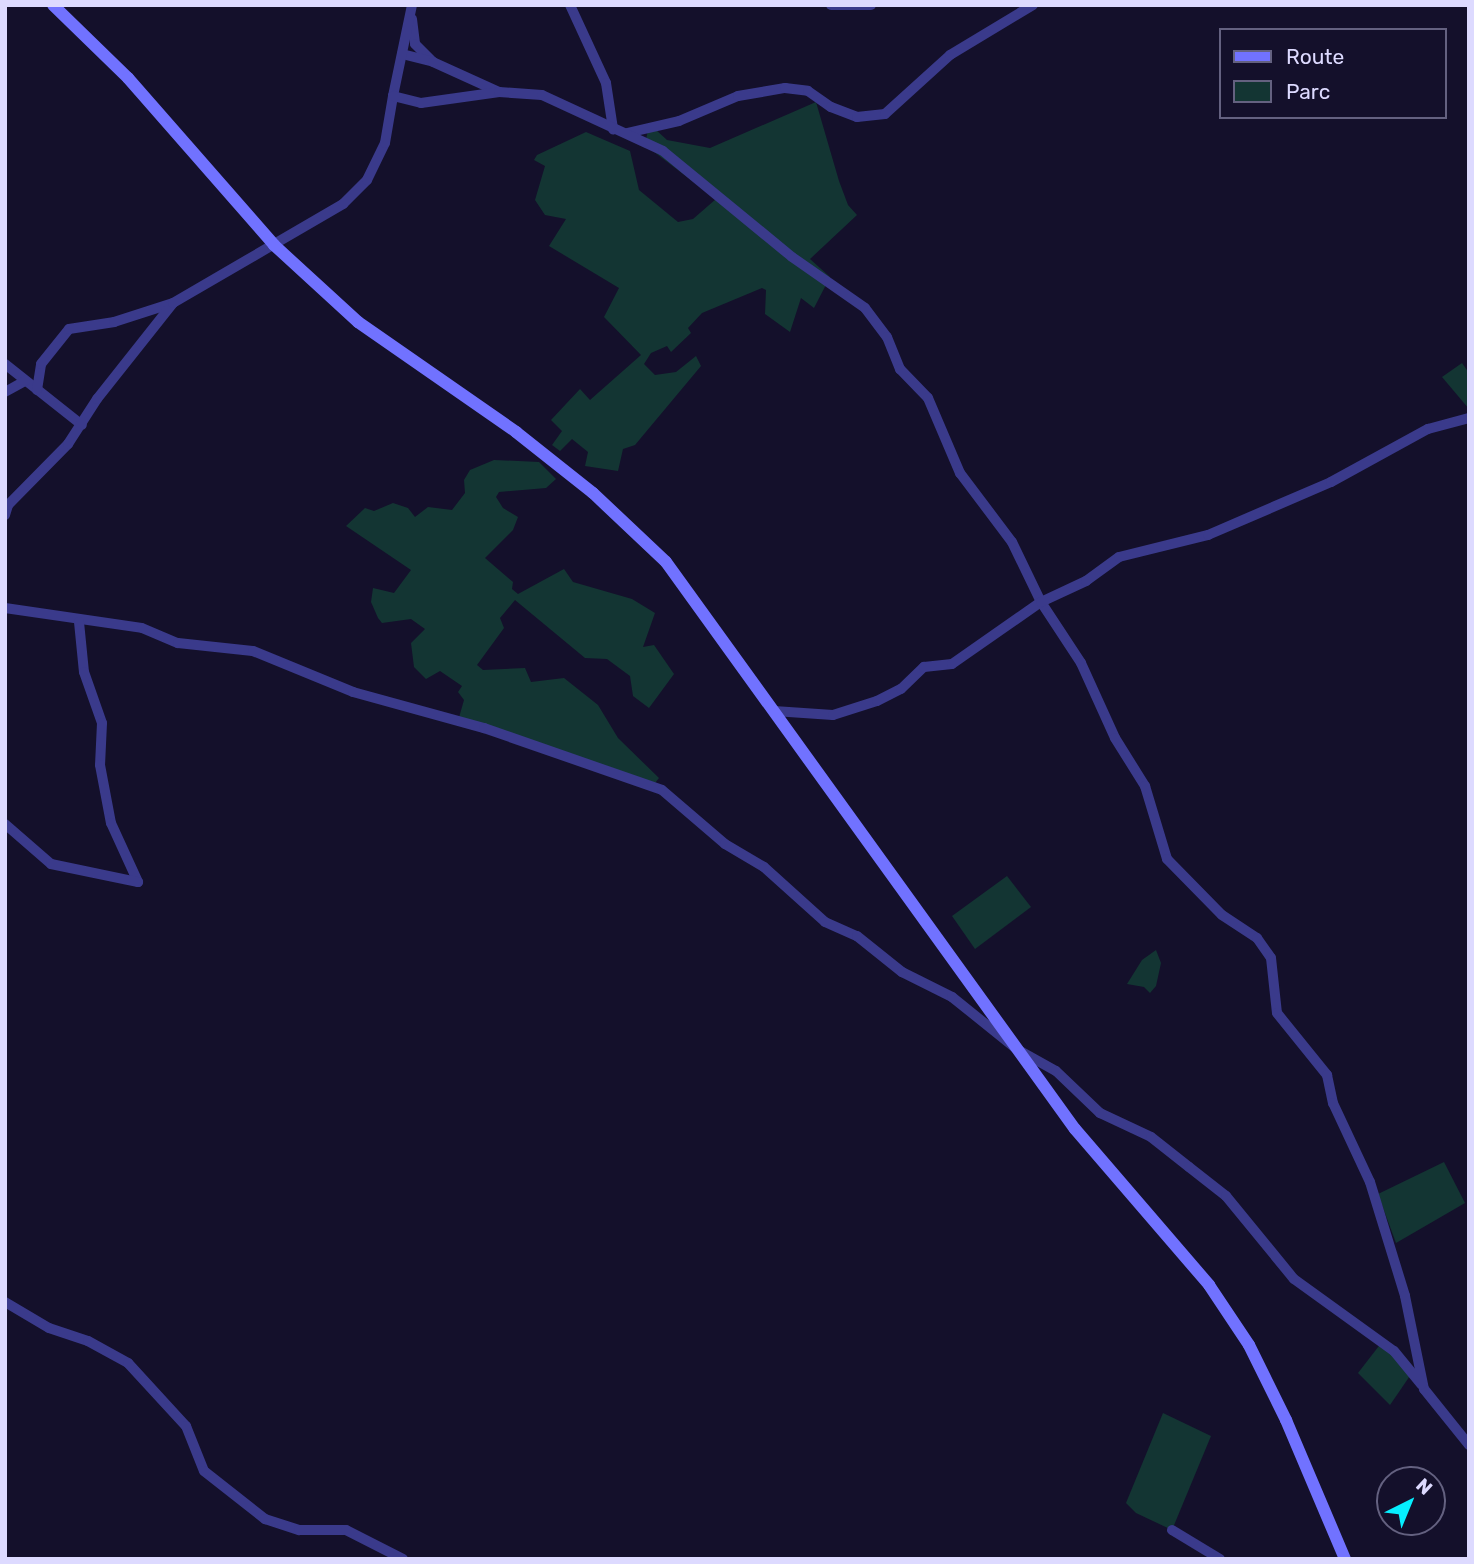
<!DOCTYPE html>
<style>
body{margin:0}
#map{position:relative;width:1474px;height:1564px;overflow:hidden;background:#14102b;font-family:Rubik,sans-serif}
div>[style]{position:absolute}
.green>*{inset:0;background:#133533}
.street>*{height:10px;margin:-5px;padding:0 5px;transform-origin:5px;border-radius:5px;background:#3a3a8b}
.secondary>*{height:12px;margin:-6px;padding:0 6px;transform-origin:6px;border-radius:6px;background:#7172ff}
span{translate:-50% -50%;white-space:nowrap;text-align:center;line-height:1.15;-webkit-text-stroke:5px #14102b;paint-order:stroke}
.frame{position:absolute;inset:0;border:7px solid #dddaff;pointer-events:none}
.legend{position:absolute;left:1219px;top:28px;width:228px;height:91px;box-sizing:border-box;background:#14102b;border:2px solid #646180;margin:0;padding:9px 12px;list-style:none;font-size:21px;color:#dddaff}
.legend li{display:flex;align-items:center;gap:14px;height:35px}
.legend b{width:35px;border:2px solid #646180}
.north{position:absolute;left:1376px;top:1466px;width:70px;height:70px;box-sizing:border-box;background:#14102b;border:2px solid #646180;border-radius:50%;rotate:43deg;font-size:19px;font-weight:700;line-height:28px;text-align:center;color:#dddaff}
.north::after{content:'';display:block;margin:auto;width:24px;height:32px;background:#06efff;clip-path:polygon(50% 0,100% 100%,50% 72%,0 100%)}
</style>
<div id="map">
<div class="green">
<div style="clip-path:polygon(816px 102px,839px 181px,848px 205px,857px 215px,810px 259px,830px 277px,814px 308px,801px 298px,790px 332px,765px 314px,766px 290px,762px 288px,702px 313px,688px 328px,691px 333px,671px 352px,667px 346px,651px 353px,644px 364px,655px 375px,676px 372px,696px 356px,701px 366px,635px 445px,623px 449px,618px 471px,585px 466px,588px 452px,572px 439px,560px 451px,552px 445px,562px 431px,551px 420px,580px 389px,590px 400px,641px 355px,604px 317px,619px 288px,549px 246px,566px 219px,545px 215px,535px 200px,545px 166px,534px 160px,537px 155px,586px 132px,630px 151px,639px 190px,678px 222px,693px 219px,716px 199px,645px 145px,648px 130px,655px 129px,667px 140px,710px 148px)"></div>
<div style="clip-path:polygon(1462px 363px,1469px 373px,1469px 409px,1442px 377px)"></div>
<div style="clip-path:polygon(494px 460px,539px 462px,556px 479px,546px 488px,499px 492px,496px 497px,503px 508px,518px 517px,513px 530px,485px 558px,513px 582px,512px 589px,518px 594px,564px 569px,573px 582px,632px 599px,655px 613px,643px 647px,654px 645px,674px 674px,649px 708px,633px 696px,630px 676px,607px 659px,585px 658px,515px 600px,500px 618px,504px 628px,477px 665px,483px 670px,525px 668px,531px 682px,564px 678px,598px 705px,618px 738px,659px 778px,651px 788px,458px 721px,464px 700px,458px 692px,462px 686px,440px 671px,426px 679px,414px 667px,411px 643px,425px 629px,411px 619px,382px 623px,378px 618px,371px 602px,373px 588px,394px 593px,411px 570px,346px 526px,365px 508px,374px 511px,393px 503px,408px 508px,415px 517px,428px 507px,452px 510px,465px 493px,464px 480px,470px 470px)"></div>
<div style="clip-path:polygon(1007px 876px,1031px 907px,975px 949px,952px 916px)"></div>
<div style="clip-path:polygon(1156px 950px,1161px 963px,1156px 986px,1150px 993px,1144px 987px,1127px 984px,1142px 960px)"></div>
<div style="clip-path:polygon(1444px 1162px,1465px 1203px,1396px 1243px,1378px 1194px)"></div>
<div style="clip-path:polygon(1382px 1342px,1414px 1370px,1390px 1405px,1358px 1373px)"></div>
<div style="clip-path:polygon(1163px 1413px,1211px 1436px,1172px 1530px,1136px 1513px,1126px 1503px)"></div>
</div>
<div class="street">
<div style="left:570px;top:5px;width:86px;rotate:65.2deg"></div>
<div style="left:606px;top:83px;width:47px;rotate:81.3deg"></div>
<div style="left:831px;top:5px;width:40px"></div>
<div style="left:412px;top:19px;width:25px;rotate:83deg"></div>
<div style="left:415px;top:44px;width:23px;rotate:45deg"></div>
<div style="left:402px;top:54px;width:32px;rotate:14deg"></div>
<div style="left:433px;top:62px;width:72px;rotate:24.4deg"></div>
<div style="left:393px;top:96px;width:93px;rotate:-78.2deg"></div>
<div style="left:627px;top:133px;width:53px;rotate:-13deg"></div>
<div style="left:679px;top:121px;width:64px;rotate:-23deg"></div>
<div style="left:738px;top:96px;width:48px;rotate:-9.7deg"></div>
<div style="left:785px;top:88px;width:23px;rotate:7deg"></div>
<div style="left:808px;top:91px;width:28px;rotate:35deg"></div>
<div style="left:831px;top:107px;width:28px;rotate:21deg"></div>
<div style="left:857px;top:117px;width:28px;rotate:-6deg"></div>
<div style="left:885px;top:114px;width:88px;rotate:-42.2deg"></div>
<div style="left:950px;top:55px;width:97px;rotate:-31.1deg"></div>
<div style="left:5px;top:364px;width:98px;rotate:38.4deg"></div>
<div style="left:37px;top:390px;width:26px;rotate:-81deg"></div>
<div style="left:41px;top:364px;width:45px;rotate:-51.3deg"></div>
<div style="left:69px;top:329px;width:46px;rotate:-8.8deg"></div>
<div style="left:114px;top:322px;width:62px;rotate:-17.9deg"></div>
<div style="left:5px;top:392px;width:23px;rotate:-29deg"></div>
<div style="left:5px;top:515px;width:10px;rotate:-73deg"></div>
<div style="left:8px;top:505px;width:86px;rotate:-45.5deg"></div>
<div style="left:68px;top:444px;width:54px;rotate:-57.2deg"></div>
<div style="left:97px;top:399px;width:122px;rotate:-51.6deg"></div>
<div style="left:173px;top:303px;width:197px;rotate:-30.2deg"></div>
<div style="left:343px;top:204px;width:34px;rotate:-45deg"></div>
<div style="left:367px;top:180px;width:41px;rotate:-64.1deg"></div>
<div style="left:385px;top:143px;width:48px;rotate:-80.3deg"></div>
<div style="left:393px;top:96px;width:29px;rotate:14deg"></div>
<div style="left:421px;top:103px;width:79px;rotate:-8deg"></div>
<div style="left:499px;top:92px;width:43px;rotate:4deg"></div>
<div style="left:542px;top:95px;width:133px;rotate:24.8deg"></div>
<div style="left:663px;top:151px;width:167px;rotate:39.4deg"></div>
<div style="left:792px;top:257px;width:89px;rotate:34.9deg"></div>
<div style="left:865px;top:308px;width:36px;rotate:53deg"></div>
<div style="left:887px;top:337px;width:35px;rotate:68deg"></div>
<div style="left:900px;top:369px;width:40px;rotate:46deg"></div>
<div style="left:928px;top:398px;width:82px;rotate:66.9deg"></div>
<div style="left:960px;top:473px;width:86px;rotate:53deg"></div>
<div style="left:1012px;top:542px;width:67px;rotate:64.2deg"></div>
<div style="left:1041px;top:602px;width:73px;rotate:56.7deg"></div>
<div style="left:1081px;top:663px;width:82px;rotate:65.6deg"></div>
<div style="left:1115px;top:738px;width:57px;rotate:58deg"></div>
<div style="left:1145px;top:786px;width:76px;rotate:73.2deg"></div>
<div style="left:1167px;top:859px;width:78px;rotate:45.5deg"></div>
<div style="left:1222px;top:915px;width:42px;rotate:33.3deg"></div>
<div style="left:1257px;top:938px;width:24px;rotate:55deg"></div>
<div style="left:1271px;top:958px;width:55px;rotate:83.8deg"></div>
<div style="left:1277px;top:1013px;width:80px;rotate:51.1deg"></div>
<div style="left:1327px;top:1075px;width:29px;rotate:78deg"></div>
<div style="left:1333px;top:1103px;width:87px;rotate:64.9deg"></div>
<div style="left:1370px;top:1182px;width:119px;rotate:72.9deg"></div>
<div style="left:1405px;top:1296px;width:95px;rotate:78.5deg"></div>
<div style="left:1424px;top:1389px;width:72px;rotate:51.2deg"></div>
<div style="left:5px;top:608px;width:138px;rotate:8.3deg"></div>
<div style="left:142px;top:628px;width:39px;rotate:23deg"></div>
<div style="left:178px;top:643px;width:75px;rotate:6.1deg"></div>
<div style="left:253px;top:651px;width:108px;rotate:22.3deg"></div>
<div style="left:353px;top:692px;width:136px;rotate:15.4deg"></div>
<div style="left:484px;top:728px;width:188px;rotate:19.2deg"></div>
<div style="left:662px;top:790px;width:83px;rotate:40.6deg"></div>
<div style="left:725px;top:844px;width:45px;rotate:30.5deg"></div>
<div style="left:764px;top:867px;width:82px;rotate:42deg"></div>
<div style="left:825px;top:922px;width:35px;rotate:24deg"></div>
<div style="left:857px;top:936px;width:58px;rotate:38.7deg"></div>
<div style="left:902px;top:972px;width:56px;rotate:26.6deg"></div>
<div style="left:952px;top:997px;width:85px;rotate:38.8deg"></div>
<div style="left:1018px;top:1050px;width:43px;rotate:28.9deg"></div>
<div style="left:1056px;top:1071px;width:61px;rotate:43.7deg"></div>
<div style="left:1100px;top:1113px;width:56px;rotate:25.2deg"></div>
<div style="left:1151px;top:1137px;width:48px;rotate:38.3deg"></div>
<div style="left:1189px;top:1167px;width:47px;rotate:38.1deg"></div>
<div style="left:1226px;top:1196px;width:107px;rotate:50.7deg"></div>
<div style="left:1294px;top:1279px;width:123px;rotate:35.8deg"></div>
<div style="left:1394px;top:1351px;width:43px;rotate:50.7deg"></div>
<div style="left:79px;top:622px;width:50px;rotate:84.3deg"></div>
<div style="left:84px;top:672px;width:54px;rotate:70.6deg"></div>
<div style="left:102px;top:723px;width:42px;rotate:92.7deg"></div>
<div style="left:100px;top:765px;width:59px;rotate:79.3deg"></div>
<div style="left:111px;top:823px;width:65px;rotate:65.4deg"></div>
<div style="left:774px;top:711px;width:59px;rotate:3.9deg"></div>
<div style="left:833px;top:715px;width:46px;rotate:-17.7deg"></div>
<div style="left:877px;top:701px;width:27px;rotate:-27deg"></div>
<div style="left:901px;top:689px;width:32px;rotate:-44deg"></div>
<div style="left:924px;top:667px;width:28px;rotate:-6deg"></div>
<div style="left:952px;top:664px;width:108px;rotate:-34.9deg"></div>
<div style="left:1041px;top:602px;width:50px;rotate:-25deg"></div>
<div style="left:1086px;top:581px;width:41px;rotate:-36deg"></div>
<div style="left:1119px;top:557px;width:92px;rotate:-13.9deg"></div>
<div style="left:1208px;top:535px;width:134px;rotate:-23.3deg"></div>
<div style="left:1331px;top:482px;width:111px;rotate:-28.7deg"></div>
<div style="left:1428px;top:429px;width:42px;rotate:-15deg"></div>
<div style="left:5px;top:824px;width:61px;rotate:41deg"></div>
<div style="left:51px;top:864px;width:89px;rotate:11.7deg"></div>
<div style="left:5px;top:1302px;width:51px;rotate:30.6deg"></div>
<div style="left:49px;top:1328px;width:41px;rotate:18.4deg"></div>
<div style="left:88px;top:1341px;width:46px;rotate:28.8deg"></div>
<div style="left:128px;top:1363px;width:86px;rotate:47.4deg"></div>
<div style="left:186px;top:1426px;width:48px;rotate:68.2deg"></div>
<div style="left:204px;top:1471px;width:78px;rotate:38.2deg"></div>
<div style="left:265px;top:1519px;width:36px;rotate:18deg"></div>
<div style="left:299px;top:1530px;width:47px"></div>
<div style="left:346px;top:1530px;width:64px;rotate:27deg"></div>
<div style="left:1172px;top:1530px;width:56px;rotate:31.1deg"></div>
</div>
<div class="secondary">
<div style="left:53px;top:5px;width:105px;rotate:44.2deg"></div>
<div style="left:128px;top:78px;width:222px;rotate:48.8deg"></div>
<div style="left:274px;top:245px;width:114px;rotate:42.5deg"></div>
<div style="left:358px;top:322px;width:193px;rotate:34.8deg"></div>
<div style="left:516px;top:432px;width:98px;rotate:38.4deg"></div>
<div style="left:593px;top:493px;width:100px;rotate:43.4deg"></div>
<div style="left:666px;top:562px;width:699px;rotate:54.2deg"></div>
<div style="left:1075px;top:1129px;width:206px;rotate:49.3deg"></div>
<div style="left:1209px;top:1285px;width:72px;rotate:56.3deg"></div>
<div style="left:1249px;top:1345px;width:84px;rotate:63.7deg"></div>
<div style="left:1286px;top:1420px;width:151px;rotate:67deg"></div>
</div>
<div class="frame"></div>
<ul class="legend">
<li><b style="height:9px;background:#7172ff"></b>Route</li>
<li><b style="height:19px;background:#133533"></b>Parc</li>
</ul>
<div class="north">N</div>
</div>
